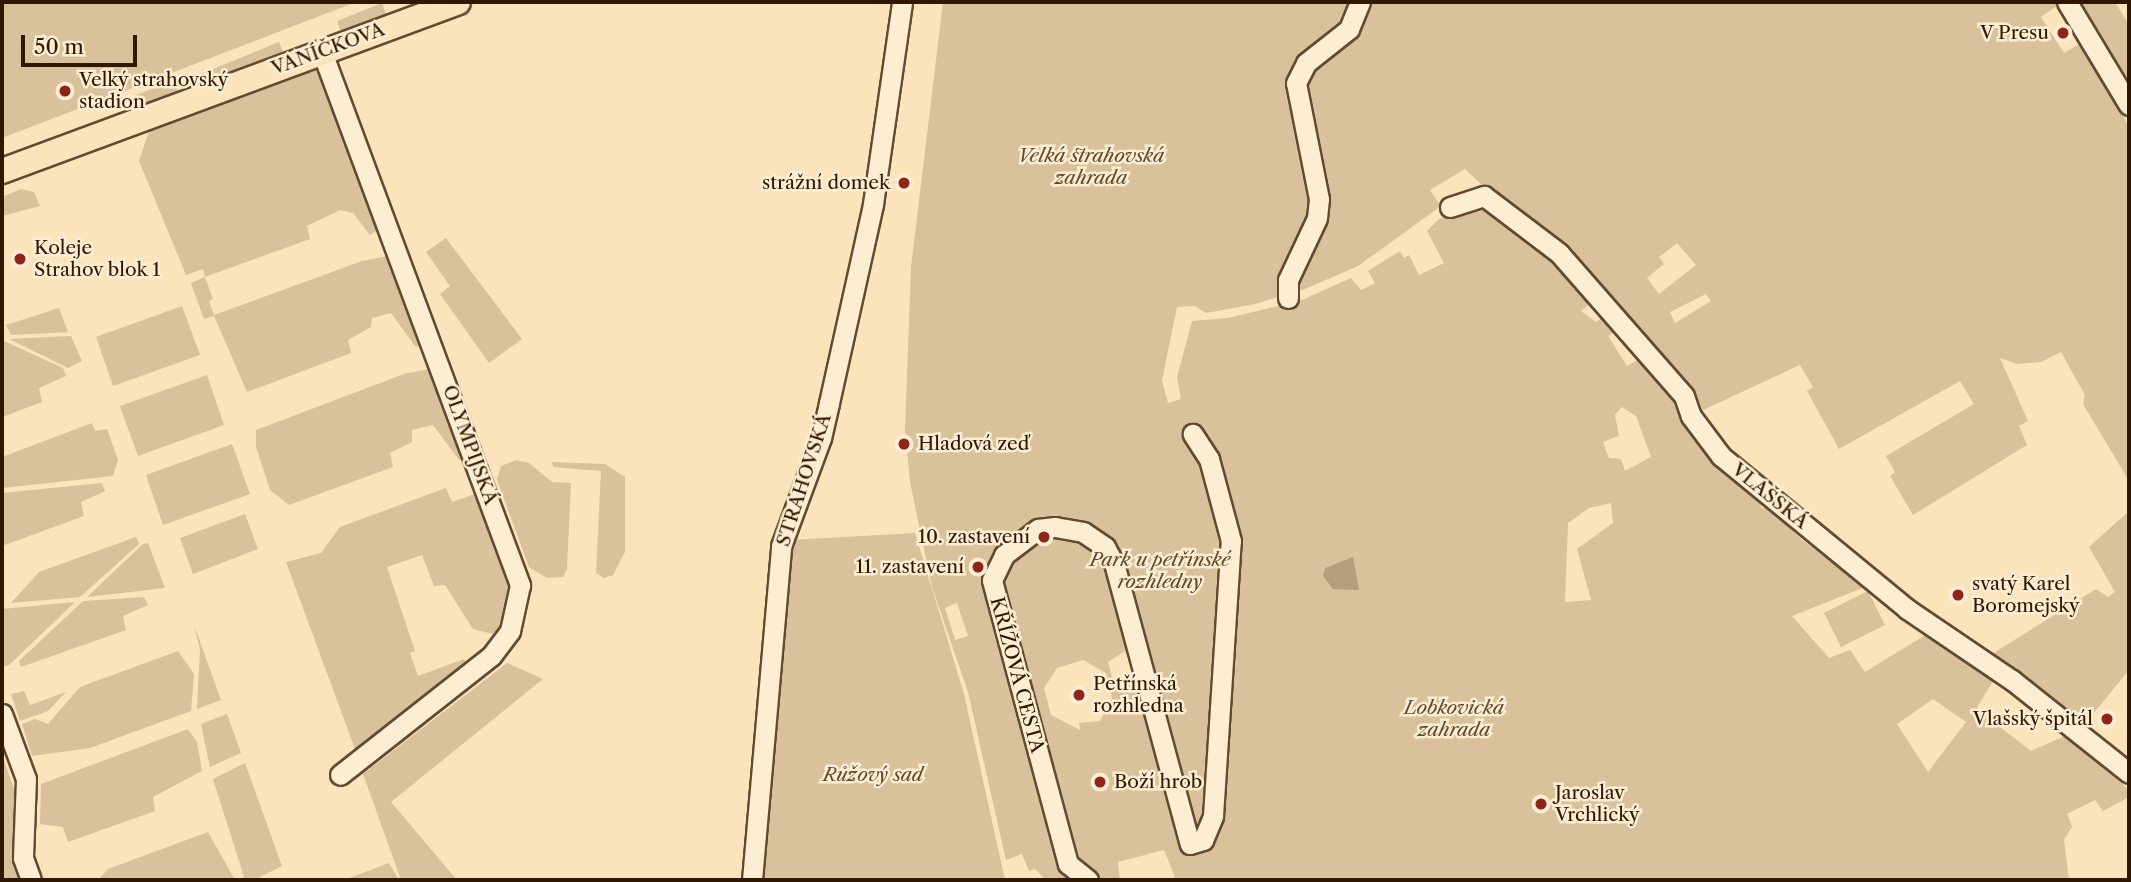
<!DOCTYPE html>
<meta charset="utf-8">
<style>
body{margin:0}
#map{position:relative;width:2131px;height:882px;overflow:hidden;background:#fbe4bb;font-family:"Libre Caslon Text",serif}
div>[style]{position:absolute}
.green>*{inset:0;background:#d8c19b}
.water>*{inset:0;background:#b69e7c}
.roads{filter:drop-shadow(2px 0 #624a30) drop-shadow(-2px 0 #624a30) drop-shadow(0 2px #624a30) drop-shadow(0 -2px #624a30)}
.minor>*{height:19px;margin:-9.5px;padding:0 9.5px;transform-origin:9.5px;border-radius:9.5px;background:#fcedd3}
.major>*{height:24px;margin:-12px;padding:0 12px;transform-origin:12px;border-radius:12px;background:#fbe4bb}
.dots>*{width:19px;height:19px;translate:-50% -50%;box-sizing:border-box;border:4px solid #fcedd3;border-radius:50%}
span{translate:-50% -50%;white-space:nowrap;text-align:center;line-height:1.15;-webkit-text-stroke:5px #fcedd3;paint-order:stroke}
.poi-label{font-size:19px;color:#2f1701}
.right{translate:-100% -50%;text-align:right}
.left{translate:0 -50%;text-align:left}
.street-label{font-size:19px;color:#2f1701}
.park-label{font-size:19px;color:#624a2f;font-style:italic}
.frame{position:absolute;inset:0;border:4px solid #2f1701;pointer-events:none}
.scale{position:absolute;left:21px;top:35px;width:116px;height:32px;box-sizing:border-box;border:4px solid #2f1701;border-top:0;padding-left:9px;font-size:21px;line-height:24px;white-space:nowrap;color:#2f1701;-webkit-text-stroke:5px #fcedd3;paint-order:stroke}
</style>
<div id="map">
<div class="green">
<div style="clip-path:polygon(2px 2px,356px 2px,2px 138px)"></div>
<div style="clip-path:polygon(evenodd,943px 2px,2056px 2px,2058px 5px,2041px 17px,2064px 53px,2081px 43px,2129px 127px,2129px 481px,2083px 404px,2085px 395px,2061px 352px,2041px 362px,2017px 364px,2000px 358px,2028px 421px,2019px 426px,2027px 445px,1913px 515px,1890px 476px,1895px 472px,1886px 456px,1974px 404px,1960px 381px,1839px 449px,1807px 391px,1813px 387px,1800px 365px,1699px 412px,1654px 353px,1657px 349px,1567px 243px,1554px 236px,1545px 239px,1520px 221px,1465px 169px,1430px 190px,1441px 206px,1358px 266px,1305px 289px,1255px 304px,1206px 313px,1195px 306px,1177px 307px,1162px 380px,1168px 403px,1181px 399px,1177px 377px,1192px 321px,1228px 318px,1300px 301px,1351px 278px,1361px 290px,1375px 283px,1368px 271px,1400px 251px,1404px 258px,1409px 255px,1419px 275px,1444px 263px,1427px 231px,1439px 219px,1480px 205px,1493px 211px,1549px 254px,1591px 303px,1581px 311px,1596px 322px,1603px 317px,1616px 331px,1608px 336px,1627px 366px,1639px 359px,1675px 397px,1689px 433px,1721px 469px,1759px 501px,1762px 508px,1767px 507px,1801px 539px,1865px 587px,1792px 616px,1829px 658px,1850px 650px,1865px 672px,1927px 634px,1994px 680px,1977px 707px,1982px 713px,2031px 751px,2067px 735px,2129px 790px,2129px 797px,2103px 811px,2095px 800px,2067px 814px,2072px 827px,2064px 840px,2069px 880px,1167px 880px,1175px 877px,1164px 850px,1118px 862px,1120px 880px,1046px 880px,1035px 869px,1029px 871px,1022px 854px,1006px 860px,968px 692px,932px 587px,910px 482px,905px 430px,911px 267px,943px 2px,1677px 243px,1696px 265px,1659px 294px,1647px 278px,1664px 264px,1659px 257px,1677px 243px,943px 2px,1706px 294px,1711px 301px,1675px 323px,1670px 312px,1706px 294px,943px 2px,1622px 407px,1636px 416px,1651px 457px,1625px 471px,1621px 459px,1609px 458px,1603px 442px,1619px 436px,1615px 415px,1622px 407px,943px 2px,1611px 503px,1613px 523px,1577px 549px,1591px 600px,1565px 602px,1568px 523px,1589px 508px,1611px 503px,943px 2px,957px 603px,968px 636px,955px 640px,945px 608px,957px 603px,943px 2px,1125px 651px,1127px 656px,1134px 655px,1141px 682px,1115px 689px,1108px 662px,1125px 651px,943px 2px,1083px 660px,1106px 673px,1112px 698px,1100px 721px,1079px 723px,1080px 730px,1051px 715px,1044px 688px,1057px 668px,1083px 660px,943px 2px,1933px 699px,1966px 722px,1928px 772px,1897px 724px,1933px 699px)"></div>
<div style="clip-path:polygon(2079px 2px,2115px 2px,2129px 25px,2129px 85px)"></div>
<div style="clip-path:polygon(382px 3px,386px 15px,341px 33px,337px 21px)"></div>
<div style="clip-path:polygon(279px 42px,284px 54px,199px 85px,196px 76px)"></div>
<div style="clip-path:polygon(316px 67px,378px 230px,370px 235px,353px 213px,340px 210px,307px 226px,310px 239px,205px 277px,213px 299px,209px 301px,214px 315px,362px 261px,388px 256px,422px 347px,415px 346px,391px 313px,372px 318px,371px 327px,348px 340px,351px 353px,247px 392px,214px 316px,204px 319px,191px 283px,205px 277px,203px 269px,186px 275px,139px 161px,149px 131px)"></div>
<div style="clip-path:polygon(175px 80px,178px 93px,140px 106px,136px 95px)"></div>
<div style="clip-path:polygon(21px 189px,34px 192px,40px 206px,2px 216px,2px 197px)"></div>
<div style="clip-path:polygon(446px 238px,522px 339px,489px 363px,440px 294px,450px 286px,426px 252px)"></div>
<div style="clip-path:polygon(182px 306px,200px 355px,113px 386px,96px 337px)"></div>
<div style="clip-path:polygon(59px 308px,68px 332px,11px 335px,6px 325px)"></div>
<div style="clip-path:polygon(71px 336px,82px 361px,68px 368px,9px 339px)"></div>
<div style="clip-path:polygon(2px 340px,63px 368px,66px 376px,39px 388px,42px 402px,2px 417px)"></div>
<div style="clip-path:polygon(429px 369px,463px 458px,459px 460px,433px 425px,412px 430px,412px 442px,390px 453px,393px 467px,289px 505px,270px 490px,256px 447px,256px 430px,404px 374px)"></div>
<div style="clip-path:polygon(207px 375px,224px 425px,138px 456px,120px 406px)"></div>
<div style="clip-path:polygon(92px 423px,95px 431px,107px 429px,118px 460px,113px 476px,2px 488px,2px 457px)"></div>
<div style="clip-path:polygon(232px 444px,250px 494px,163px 525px,146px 475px)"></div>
<div style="clip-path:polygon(516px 460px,529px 463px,552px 482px,571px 483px,567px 569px,563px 577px,547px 578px,529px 567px,497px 480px,501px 466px)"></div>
<div style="clip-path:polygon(552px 462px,605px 464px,625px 477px,625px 552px,613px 575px,604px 578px,596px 573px,601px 471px,553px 467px)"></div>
<div style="clip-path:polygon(102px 483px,105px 491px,81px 502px,84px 516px,2px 546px,2px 493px)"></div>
<div style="clip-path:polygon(446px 488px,452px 502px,475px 494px,511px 589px,510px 612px,493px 634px,473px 629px,445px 585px,434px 586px,422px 555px,387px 567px,415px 651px,410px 653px,418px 676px,464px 659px,466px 664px,355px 749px,286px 562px,321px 553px,340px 527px)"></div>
<div style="clip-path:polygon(2129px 511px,2129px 670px,2084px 725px,1992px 654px,2096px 589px,2108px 597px,2115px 592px,2089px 547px)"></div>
<div style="clip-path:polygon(245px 514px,258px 549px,193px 574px,180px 538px)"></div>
<div style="clip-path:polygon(915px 533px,964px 694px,1005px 880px,758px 880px,790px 540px)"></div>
<div style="clip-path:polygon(136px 537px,139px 544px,80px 597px,11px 603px,39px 572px)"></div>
<div style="clip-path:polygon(148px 543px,165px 588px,87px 597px,143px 544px)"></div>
<div style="clip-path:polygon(1868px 591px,1885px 625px,1841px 647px,1824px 613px)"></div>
<div style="clip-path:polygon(144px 597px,148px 605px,123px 616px,126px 630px,21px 667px,19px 661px,83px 601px)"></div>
<div style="clip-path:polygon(75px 602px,9px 665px,2px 667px,2px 609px)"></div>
<div style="clip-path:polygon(194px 625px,221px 700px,197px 709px,200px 650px)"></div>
<div style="clip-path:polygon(178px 651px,194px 674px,191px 711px,90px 748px,32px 756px,22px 724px,35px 719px,48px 724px,80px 687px)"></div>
<div style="clip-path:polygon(507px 663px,543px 679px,391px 802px,457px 880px,401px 880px,363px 774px)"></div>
<div style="clip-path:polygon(24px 691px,30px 705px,66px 692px,48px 711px,20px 721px,11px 694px)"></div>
<div style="clip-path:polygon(227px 714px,241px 753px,210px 767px,201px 724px)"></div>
<div style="clip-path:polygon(188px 729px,197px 742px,202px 771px,153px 797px,155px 811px,68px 842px,63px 827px,40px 824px,41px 784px)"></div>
<div style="clip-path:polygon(2px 755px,15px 792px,22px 880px,2px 880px)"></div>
<div style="clip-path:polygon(245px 763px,282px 866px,254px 880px,245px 880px,213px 779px)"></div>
<div style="clip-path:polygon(208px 832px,235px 880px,98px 880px,108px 869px)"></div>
<div style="clip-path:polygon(389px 863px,399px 880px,344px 880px)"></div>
</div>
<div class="water">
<div style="clip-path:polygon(1353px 557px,1359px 590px,1333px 589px,1323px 576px,1325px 568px)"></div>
</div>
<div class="roads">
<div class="minor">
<div style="left:2067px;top:2px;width:120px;rotate:59deg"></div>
<div style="left:322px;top:52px;width:569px;rotate:69.62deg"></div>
<div style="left:520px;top:585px;width:47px;rotate:102.3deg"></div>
<div style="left:510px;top:631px;width:31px;rotate:127deg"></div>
<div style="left:491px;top:656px;width:192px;rotate:141.8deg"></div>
<div style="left:1450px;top:207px;width:36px;rotate:-18deg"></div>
<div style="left:1484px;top:196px;width:94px;rotate:37.2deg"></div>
<div style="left:1559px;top:253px;width:190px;rotate:48.8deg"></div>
<div style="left:1684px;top:396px;width:21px;rotate:71deg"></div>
<div style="left:1691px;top:416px;width:50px;rotate:53.1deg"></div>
<div style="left:1721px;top:456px;width:241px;rotate:39.4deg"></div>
<div style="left:1907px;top:609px;width:127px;rotate:34.1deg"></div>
<div style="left:2012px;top:680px;width:149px;rotate:38.5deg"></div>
<div style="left:1288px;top:298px;width:18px;rotate:-90deg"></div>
<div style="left:1288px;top:280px;width:68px;rotate:-64.9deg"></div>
<div style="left:1317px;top:218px;width:19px;rotate:-84deg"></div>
<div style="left:1319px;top:199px;width:118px;rotate:-101.2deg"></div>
<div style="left:1296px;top:83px;width:22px;rotate:-63deg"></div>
<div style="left:1306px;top:63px;width:55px;rotate:-38.3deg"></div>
<div style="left:1349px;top:29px;width:29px;rotate:-68deg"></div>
<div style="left:2px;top:714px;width:69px;rotate:69.7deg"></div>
<div style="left:26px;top:779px;width:79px;rotate:92.2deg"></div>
<div style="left:23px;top:858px;width:23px;rotate:70deg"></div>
<div style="left:752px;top:880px;width:335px;rotate:-85deg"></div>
<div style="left:781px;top:546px;width:115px;rotate:-69.7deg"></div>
<div style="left:821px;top:438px;width:36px;rotate:-77deg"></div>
<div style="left:829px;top:403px;width:204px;rotate:-77.5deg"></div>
<div style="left:873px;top:204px;width:204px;rotate:-81.8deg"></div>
<div style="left:1088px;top:880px;width:26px;rotate:-141deg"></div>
<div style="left:1068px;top:864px;width:294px;rotate:-105deg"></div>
<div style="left:992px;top:580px;width:28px;rotate:-64deg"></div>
<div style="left:1004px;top:555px;width:43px;rotate:-37.4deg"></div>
<div style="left:1038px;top:529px;width:17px;rotate:-7deg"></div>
<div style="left:1055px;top:527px;width:28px;rotate:10deg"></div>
<div style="left:1083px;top:532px;width:27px;rotate:34deg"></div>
<div style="left:1105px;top:547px;width:18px;rotate:61deg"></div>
<div style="left:1114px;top:563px;width:291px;rotate:74.9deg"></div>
<div style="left:1190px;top:844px;width:14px;rotate:-17deg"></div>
<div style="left:1203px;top:840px;width:26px;rotate:-67deg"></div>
<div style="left:1213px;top:816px;width:276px;rotate:-86.3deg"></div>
<div style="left:1231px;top:541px;width:85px;rotate:-105deg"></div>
<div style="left:1209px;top:459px;width:30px;rotate:-123deg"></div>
</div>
<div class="major">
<div style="left:2px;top:171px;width:486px;rotate:-20.3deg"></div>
</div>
</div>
<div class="dots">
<div style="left:2063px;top:33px;background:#8f2418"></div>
<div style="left:65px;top:91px;background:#8f2418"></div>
<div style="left:904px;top:183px;background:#8f2418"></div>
<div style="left:20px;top:259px;background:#8f2418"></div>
<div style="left:904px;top:444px;background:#8f2418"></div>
<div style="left:1044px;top:537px;background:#8f2418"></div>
<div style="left:978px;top:567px;background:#8f2418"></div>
<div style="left:1958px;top:595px;background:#8f2418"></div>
<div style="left:1079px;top:695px;background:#8f2418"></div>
<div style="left:2107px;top:719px;background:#8f2418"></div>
<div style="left:1100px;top:782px;background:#8f2418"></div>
<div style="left:1541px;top:804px;background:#8f2418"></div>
</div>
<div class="poi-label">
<span class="right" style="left:2049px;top:33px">V Presu</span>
<span class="left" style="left:79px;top:91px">Velký strahovský<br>stadion</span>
<span class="right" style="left:890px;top:183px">strážní domek</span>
<span class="left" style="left:34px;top:259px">Koleje<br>Strahov blok 1</span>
<span class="left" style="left:918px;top:444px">Hladová zeď</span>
<span class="right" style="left:1030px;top:537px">10. zastavení</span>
<span class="right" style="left:964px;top:567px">11. zastavení</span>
<span class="left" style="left:1972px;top:595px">svatý Karel<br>Boromejský</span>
<span class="left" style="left:1093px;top:695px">Petřínská<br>rozhledna</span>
<span class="right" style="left:2093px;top:719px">Vlašský špitál</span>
<span class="left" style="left:1114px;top:782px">Boží hrob</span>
<span class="left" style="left:1555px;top:804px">Jaroslav<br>Vrchlický</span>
</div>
<div class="street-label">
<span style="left:328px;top:49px;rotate:-20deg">VANÍČKOVA</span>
<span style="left:470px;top:445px;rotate:70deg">OLYMPIJSKÁ</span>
<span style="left:804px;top:480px;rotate:-72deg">STRAHOVSKÁ</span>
<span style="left:1770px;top:496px;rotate:39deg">VLAŠSKÁ</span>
<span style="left:1017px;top:675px;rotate:75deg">KŘÍŽOVÁ CESTA</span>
</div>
<div class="park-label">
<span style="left:1091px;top:167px">Velká strahovská<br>zahrada</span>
<span style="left:1160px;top:571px">Park u petřínské<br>rozhledny</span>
<span style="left:1454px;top:719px">Lobkovická<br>zahrada</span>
<span style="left:873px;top:775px">Růžový sad</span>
</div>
<div class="frame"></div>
<div class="scale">50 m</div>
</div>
